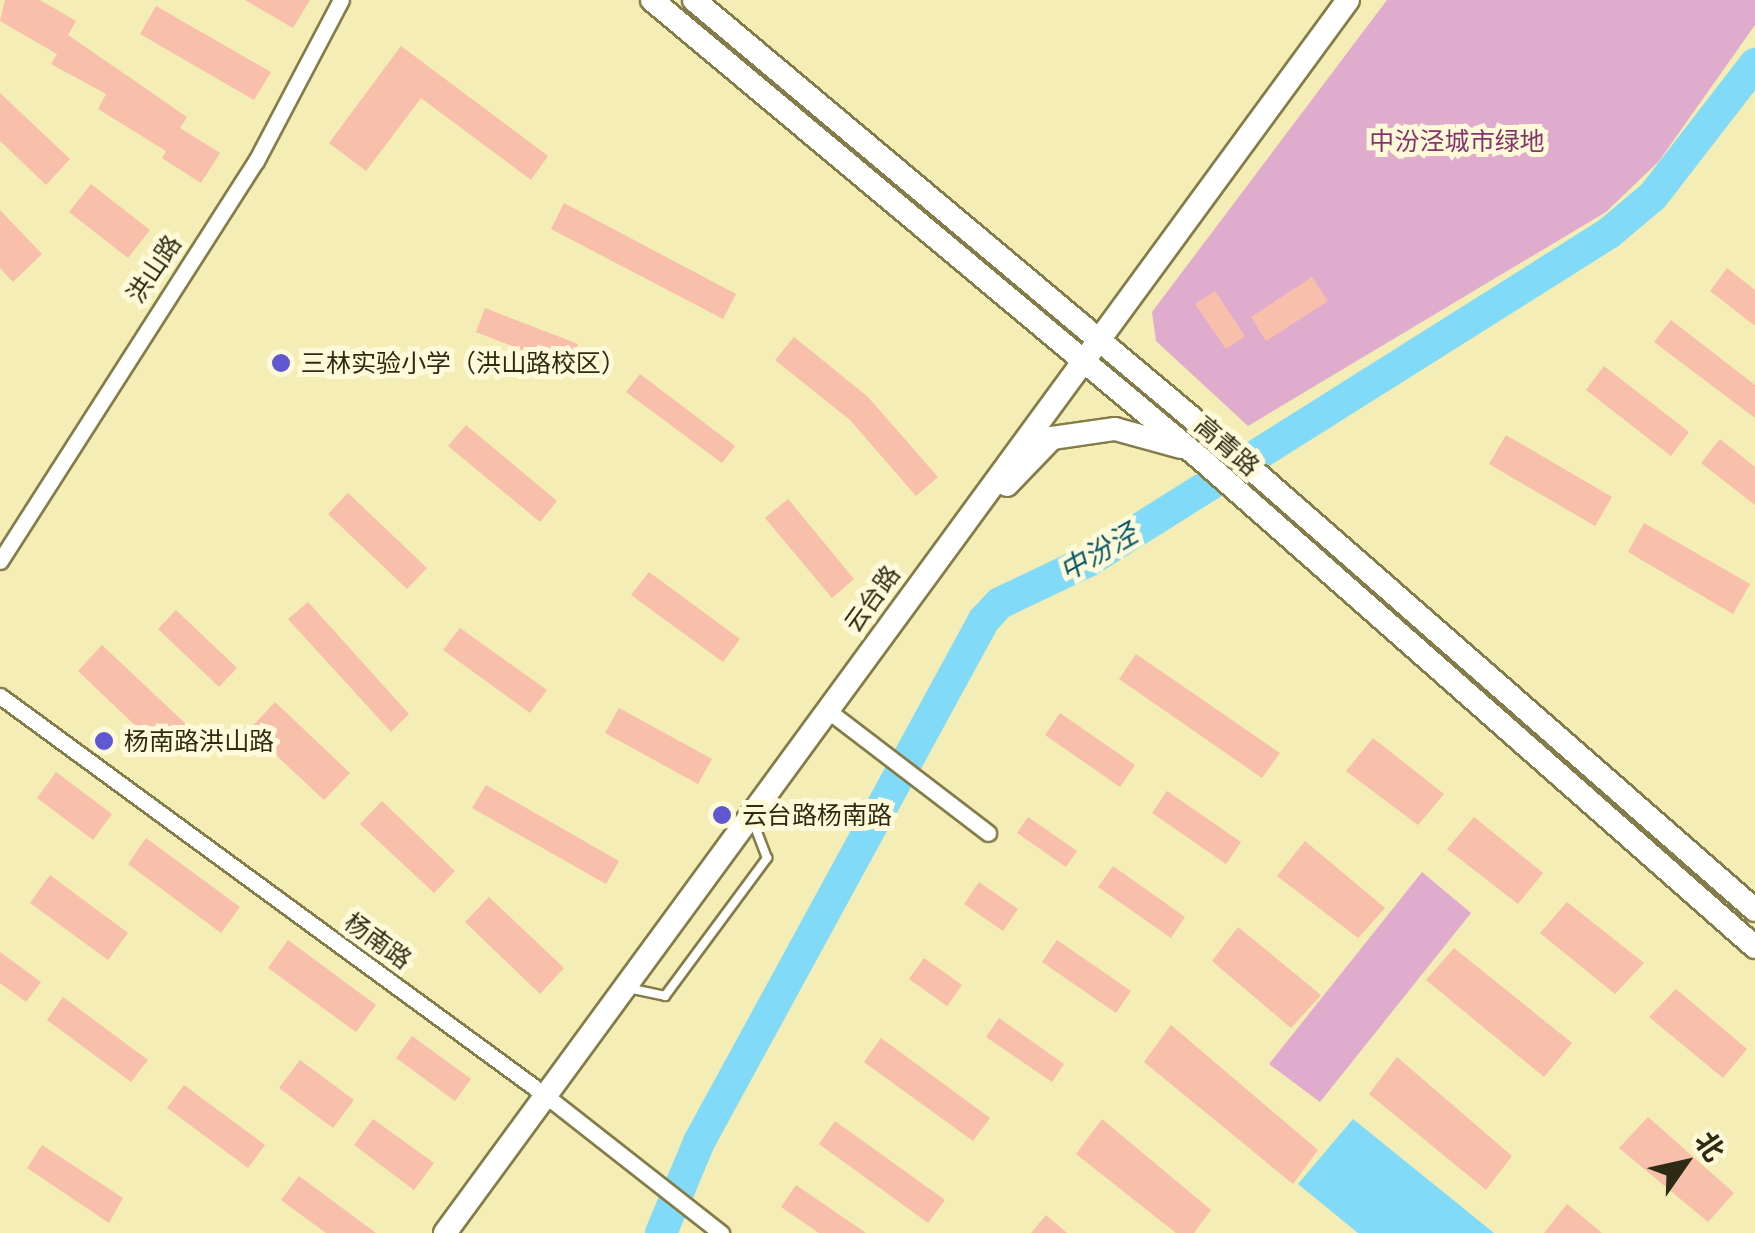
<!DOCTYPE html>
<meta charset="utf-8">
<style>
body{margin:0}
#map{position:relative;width:1755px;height:1233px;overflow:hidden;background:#f4edb5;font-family:"Archivo Narrow","Noto Sans SC",sans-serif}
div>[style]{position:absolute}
.green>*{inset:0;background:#e0accd}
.water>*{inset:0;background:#81daf7}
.river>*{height:32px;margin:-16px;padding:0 16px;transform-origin:16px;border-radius:16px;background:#81daf7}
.building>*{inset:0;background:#f8bfaa}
.roads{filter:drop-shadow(2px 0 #847d49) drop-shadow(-2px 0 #847d49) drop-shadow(0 2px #847d49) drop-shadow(0 -2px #847d49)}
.lane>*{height:8px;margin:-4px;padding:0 4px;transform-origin:4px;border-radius:4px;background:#fff}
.street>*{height:15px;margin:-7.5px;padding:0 7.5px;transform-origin:7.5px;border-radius:7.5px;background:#fff}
.secondary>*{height:22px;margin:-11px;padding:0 11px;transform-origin:11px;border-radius:11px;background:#fff}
.dots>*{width:28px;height:28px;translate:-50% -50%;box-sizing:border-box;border:5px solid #fef9d8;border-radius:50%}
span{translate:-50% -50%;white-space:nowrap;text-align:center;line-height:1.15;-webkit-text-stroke:10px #fef9d8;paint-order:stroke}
.park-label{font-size:25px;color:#82356a}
.street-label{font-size:25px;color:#2e2b15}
.poi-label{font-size:25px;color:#2e2b15}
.left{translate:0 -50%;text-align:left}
.water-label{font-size:28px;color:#055569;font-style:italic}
.north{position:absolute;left:1635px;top:1113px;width:100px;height:100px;-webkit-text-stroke:8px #fef9d8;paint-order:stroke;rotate:56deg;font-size:28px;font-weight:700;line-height:40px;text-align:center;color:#2e2b15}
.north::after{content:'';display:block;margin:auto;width:35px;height:45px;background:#2e2b15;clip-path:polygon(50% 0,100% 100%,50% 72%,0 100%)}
</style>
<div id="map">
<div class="green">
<div style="clip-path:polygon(1387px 0,1755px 0,1755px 25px,1659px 161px,1606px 212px,1248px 426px,1156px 341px,1152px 312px)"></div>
<div style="clip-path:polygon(1422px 872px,1471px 913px,1320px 1102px,1269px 1064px)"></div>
</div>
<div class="water">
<div style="clip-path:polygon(1353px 1119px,1494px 1233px,1358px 1233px,1298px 1184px)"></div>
</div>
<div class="river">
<div style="left:661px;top:1233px;width:99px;rotate:-67.3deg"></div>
<div style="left:699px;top:1142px;width:595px;rotate:-61.37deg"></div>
<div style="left:984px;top:620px;width:23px;rotate:-47deg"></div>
<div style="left:1000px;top:603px;width:100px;rotate:-25.5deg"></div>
<div style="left:1090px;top:560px;width:613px;rotate:-32.21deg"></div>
<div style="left:1609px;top:233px;width:57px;rotate:-40.1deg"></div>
<div style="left:1653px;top:196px;width:167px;rotate:-52.3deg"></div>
</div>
<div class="building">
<div style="clip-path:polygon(5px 0,40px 0,76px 21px,68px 35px,187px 117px,180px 128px,220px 153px,201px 183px,162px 158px,166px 151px,98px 109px,106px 94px,51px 64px,57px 54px,0 21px)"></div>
<div style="clip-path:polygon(245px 0,310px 0,293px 28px)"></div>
<div style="clip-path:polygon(156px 6px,271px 72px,254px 100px,140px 34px)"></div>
<div style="clip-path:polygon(401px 46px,548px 156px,531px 180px,421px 98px,366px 171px,329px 143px)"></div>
<div style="clip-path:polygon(0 93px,70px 159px,46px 185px,0 141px)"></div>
<div style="clip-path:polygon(91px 184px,150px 230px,128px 258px,69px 212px)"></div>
<div style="clip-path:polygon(564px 203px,736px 294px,723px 319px,551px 229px)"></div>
<div style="clip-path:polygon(0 210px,42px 254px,13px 282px,0 268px)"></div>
<div style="clip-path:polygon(1727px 268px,1755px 290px,1755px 326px,1710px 291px)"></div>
<div style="clip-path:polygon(1312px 277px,1328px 301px,1266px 341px,1251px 317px)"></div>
<div style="clip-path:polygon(1215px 291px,1245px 336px,1226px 349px,1195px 304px)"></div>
<div style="clip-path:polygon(485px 308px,578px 344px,569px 368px,476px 332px)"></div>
<div style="clip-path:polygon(1671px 320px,1755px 385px,1755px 418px,1654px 342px)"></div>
<div style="clip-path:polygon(794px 337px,868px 397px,938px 477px,916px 496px,850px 420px,775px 360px)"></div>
<div style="clip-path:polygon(1604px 366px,1689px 432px,1671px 456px,1586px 390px)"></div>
<div style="clip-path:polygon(640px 374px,735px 446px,722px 463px,626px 392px)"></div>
<div style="clip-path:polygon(466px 425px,557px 501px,540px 522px,448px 446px)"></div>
<div style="clip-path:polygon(1506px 435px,1612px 497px,1595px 526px,1489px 464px)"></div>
<div style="clip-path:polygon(1720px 439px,1755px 467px,1755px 505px,1701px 463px)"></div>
<div style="clip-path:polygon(348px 493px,427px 568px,407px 589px,328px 514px)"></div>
<div style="clip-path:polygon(788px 499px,854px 579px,832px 598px,765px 518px)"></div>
<div style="clip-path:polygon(1644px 523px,1750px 584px,1733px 614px,1628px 552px)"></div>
<div style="clip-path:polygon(649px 572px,740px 639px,723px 662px,631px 595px)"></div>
<div style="clip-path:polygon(308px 602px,409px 714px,391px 732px,288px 619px)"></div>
<div style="clip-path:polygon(176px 610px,237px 668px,219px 687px,158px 629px)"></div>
<div style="clip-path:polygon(460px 628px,547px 690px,530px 713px,443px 650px)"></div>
<div style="clip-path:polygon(102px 645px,189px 727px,164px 753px,78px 671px)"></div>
<div style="clip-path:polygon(1136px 654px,1280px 753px,1262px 778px,1119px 679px)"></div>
<div style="clip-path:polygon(275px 702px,350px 773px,324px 800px,249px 730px)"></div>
<div style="clip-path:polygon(619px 708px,712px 759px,698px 784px,605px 733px)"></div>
<div style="clip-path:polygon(1060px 713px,1135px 765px,1120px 787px,1045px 735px)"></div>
<div style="clip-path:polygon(1373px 738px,1444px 794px,1418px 825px,1346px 771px)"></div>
<div style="clip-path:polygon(56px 772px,112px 814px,93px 840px,37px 798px)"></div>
<div style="clip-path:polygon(486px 785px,619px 861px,606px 884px,472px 808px)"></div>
<div style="clip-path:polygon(1167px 791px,1241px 842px,1226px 864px,1152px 813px)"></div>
<div style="clip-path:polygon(382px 801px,455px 871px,434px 893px,360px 824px)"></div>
<div style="clip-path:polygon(1028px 817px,1077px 851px,1066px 867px,1017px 833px)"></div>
<div style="clip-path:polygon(1474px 817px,1543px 873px,1518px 904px,1447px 849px)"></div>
<div style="clip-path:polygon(146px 838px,240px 907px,221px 933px,128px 864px)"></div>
<div style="clip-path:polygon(1305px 841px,1385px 908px,1358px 938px,1277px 876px)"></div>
<div style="clip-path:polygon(1113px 866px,1185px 917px,1171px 938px,1098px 887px)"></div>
<div style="clip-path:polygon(50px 875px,128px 933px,108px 960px,30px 903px)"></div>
<div style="clip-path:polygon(979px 882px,1018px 909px,1003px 931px,964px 904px)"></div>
<div style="clip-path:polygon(489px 897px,564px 968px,540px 994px,465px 922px)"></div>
<div style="clip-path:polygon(1567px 902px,1644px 963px,1615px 994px,1540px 933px)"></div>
<div style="clip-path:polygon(1238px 927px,1321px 995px,1291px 1028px,1212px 961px)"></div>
<div style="clip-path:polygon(288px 940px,376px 1005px,356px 1032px,268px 968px)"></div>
<div style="clip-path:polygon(1057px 940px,1131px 991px,1116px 1013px,1042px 962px)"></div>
<div style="clip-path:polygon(1454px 948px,1572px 1043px,1544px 1077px,1426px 980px)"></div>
<div style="clip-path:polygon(0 952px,41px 982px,26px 1002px,0 983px)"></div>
<div style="clip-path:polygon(924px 958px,962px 985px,947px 1006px,909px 979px)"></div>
<div style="clip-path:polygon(1676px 989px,1747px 1049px,1723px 1078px,1649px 1017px)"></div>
<div style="clip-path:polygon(63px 997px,148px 1060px,131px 1082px,47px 1020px)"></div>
<div style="clip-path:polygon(999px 1018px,1064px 1064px,1052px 1082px,986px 1037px)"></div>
<div style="clip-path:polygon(1171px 1025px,1318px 1150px,1293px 1184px,1144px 1062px)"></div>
<div style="clip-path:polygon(412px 1036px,471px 1079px,455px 1101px,396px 1058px)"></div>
<div style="clip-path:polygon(881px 1038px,990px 1118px,973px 1141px,864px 1062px)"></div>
<div style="clip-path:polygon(1397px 1057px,1512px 1156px,1486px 1190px,1369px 1094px)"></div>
<div style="clip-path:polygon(300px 1060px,354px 1100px,333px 1128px,279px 1088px)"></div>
<div style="clip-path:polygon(184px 1085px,265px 1145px,248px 1168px,167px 1108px)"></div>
<div style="clip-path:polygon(1648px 1117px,1734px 1193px,1708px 1222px,1619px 1148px)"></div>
<div style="clip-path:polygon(373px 1119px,434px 1163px,414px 1190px,354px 1145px)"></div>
<div style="clip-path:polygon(1102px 1119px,1211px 1210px,1194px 1233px,1176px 1233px,1076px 1154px)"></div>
<div style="clip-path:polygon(835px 1121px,945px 1200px,928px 1223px,819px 1144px)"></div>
<div style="clip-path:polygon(42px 1145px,123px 1198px,109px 1223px,27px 1168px)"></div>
<div style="clip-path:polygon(299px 1176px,376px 1233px,326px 1233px,281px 1200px)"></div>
<div style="clip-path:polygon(796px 1185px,866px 1233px,819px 1233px,781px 1207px)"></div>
<div style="clip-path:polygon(1567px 1204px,1602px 1233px,1544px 1233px)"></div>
<div style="clip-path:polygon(1046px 1215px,1067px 1233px,1031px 1233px)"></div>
</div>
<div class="roads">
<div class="lane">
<div style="left:628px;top:988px;width:38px;rotate:12deg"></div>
<div style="left:665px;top:996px;width:172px;rotate:-53.5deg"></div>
<div style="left:767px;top:858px;width:42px;rotate:-111deg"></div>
</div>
<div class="street">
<div style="left:0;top:561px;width:475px;rotate:-57.4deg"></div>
<div style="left:256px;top:161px;width:182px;rotate:-62.2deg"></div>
<div style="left:0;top:696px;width:675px;rotate:36.21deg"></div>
<div style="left:545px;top:1095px;width:224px;rotate:38.1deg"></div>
<div style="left:826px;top:709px;width:204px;rotate:37.4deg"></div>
</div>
<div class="secondary">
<div style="left:652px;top:0;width:716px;rotate:39.9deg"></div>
<div style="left:1201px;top:459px;width:738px;rotate:41.38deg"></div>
<div style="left:694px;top:0;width:691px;rotate:40.01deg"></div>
<div style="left:1223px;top:444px;width:707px;rotate:41.22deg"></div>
<div style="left:1007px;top:485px;width:65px;rotate:-46.2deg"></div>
<div style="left:1052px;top:438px;width:64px;rotate:-8.1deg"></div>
<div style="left:1115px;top:429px;width:68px;rotate:15.3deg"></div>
<div style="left:445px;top:1233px;width:1528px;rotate:-53.78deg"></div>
</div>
</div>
<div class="dots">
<div style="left:281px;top:363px;background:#6058d1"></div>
<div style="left:104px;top:741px;background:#6058d1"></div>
<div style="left:722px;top:815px;background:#6058d1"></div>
</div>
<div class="park-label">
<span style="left:1457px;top:141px">中汾泾城市绿地</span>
</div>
<div class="street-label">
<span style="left:154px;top:269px;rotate:-56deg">洪山路</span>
<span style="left:1227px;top:446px;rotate:41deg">高青路</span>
<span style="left:872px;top:599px;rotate:-54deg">云台路</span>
<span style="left:378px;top:941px;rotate:36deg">杨南路</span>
</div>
<div class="poi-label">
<span class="left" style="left:301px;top:363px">三林实验小学（洪山路校区）</span>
<span class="left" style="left:124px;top:741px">杨南路洪山路</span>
<span class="left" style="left:742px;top:815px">云台路杨南路</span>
</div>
<div class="water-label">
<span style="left:1098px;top:552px;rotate:-30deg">中汾泾</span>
</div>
<div class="north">北</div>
</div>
